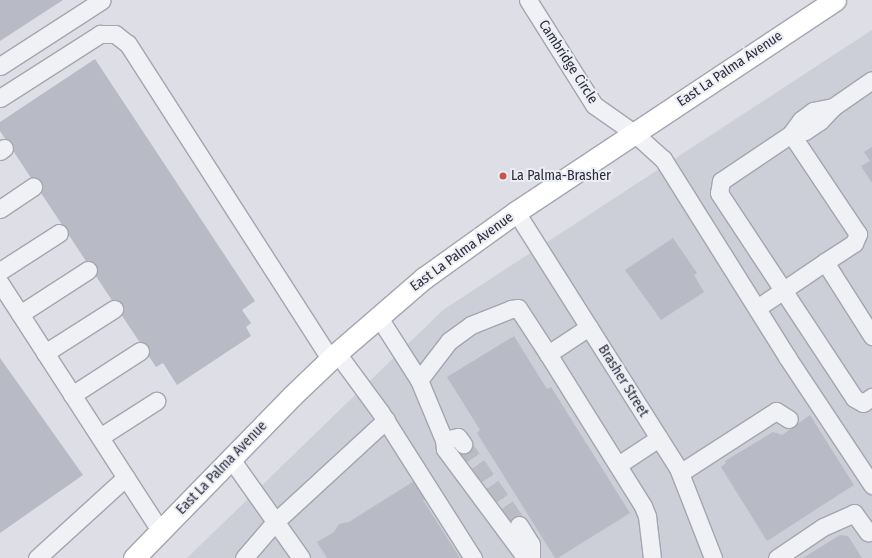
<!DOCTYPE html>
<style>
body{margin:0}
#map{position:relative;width:872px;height:558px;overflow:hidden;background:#dedfe6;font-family:"Fira Sans Condensed",sans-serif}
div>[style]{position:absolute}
.built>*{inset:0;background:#ccced8}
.building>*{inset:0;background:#b8bac6}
.minor-tunnel>*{height:17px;margin-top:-8.5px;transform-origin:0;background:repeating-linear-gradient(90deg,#babbc4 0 17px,transparent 0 25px)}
.roads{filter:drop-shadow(1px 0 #a4a5b0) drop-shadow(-1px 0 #a4a5b0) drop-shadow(0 1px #a4a5b0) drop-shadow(0 -1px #a4a5b0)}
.minor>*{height:17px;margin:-8.5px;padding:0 8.5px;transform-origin:8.5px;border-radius:8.5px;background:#f0f1f5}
.major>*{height:21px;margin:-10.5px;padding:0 10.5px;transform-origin:10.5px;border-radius:10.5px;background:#fff}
.dots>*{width:11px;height:11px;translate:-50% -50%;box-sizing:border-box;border:2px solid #edeef4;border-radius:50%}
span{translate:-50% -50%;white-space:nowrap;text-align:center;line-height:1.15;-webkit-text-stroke:4px #edeef4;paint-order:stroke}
.street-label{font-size:14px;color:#282b3c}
.poi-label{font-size:14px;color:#282b3c}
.left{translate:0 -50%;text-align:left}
</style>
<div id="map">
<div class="built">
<div style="clip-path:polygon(872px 30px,872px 558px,187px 558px,443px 310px)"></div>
</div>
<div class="building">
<div style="clip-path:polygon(0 0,63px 0,0 41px)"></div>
<div style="clip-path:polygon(95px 59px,255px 301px,242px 310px,251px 323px,246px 327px,251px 336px,177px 385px,163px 363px,156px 367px,0 131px,0 122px)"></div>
<div style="clip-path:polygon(872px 147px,872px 183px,861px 166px,870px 161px,864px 152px)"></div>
<div style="clip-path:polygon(673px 238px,697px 273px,694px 275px,704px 292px,661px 320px,625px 270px)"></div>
<div style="clip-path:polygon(514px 336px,547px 389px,551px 387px,630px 513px,558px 558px,555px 558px,477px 433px,480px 430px,447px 377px)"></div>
<div style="clip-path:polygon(0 358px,83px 475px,0 533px)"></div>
<div style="clip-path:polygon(810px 415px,854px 485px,767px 541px,721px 467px,726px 463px,725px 461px,773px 432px,782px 435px)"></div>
<div style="clip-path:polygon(414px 481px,425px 499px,423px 500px,460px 558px,327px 558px,317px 542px,334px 532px,339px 524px,349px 522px)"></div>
<div style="clip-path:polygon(840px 535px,848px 536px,862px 558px,803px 558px)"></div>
</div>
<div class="minor-tunnel">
<div style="left:463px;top:444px;width:98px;rotate:55.3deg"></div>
</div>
<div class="roads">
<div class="minor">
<div style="left:528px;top:0;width:124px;rotate:57.8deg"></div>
<div style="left:594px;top:105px;width:49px;rotate:35deg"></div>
<div style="left:634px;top:133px;width:39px;rotate:42deg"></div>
<div style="left:663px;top:159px;width:234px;rotate:57.9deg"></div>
<div style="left:787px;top:357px;width:154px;rotate:56.4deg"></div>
<div style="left:0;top:66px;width:121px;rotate:-32.9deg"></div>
<div style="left:0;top:98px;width:119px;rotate:-32.6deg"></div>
<div style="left:100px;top:34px;width:15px"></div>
<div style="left:115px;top:34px;width:16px;rotate:38deg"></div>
<div style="left:128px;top:44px;width:374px;rotate:57.3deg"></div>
<div style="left:833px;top:107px;width:20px;rotate:169deg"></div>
<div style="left:813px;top:111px;width:15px;rotate:143deg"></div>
<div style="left:801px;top:120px;width:17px;rotate:126deg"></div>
<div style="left:791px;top:134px;width:14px;rotate:-12deg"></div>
<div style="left:805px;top:131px;width:18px;rotate:-34deg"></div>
<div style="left:820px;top:121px;width:19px;rotate:-47deg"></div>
<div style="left:833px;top:107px;width:47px;rotate:-34.7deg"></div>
<div style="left:0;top:151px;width:5px;rotate:-37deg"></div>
<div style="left:0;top:209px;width:40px;rotate:-34deg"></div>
<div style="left:516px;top:212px;width:303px;rotate:57.7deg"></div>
<div style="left:678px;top:468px;width:97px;rotate:68.7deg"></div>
<div style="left:825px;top:262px;width:35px;rotate:-33deg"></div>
<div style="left:854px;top:243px;width:10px;rotate:-66deg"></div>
<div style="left:858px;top:234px;width:120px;rotate:-123.8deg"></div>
<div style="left:791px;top:134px;width:84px;rotate:146.1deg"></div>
<div style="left:721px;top:181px;width:12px;rotate:99deg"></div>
<div style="left:719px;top:193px;width:245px;rotate:56.6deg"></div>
<div style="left:854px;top:398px;width:10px;rotate:29deg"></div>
<div style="left:863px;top:403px;width:11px;rotate:-34deg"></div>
<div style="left:0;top:271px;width:70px;rotate:-32.8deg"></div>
<div style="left:0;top:283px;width:297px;rotate:57.1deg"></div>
<div style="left:757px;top:308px;width:82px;rotate:-34.1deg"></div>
<div style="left:825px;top:262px;width:88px;rotate:57.6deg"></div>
<div style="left:20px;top:314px;width:81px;rotate:-32.9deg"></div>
<div style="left:378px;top:316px;width:76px;rotate:57.4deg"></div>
<div style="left:419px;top:380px;width:65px;rotate:67.4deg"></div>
<div style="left:444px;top:440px;width:9px;rotate:84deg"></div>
<div style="left:445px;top:449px;width:136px;rotate:53.4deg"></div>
<div style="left:45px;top:353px;width:82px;rotate:-32.5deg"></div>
<div style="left:337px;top:353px;width:74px;rotate:53.7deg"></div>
<div style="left:381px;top:413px;width:172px;rotate:57.6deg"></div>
<div style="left:548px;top:354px;width:179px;rotate:58deg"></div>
<div style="left:643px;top:506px;width:11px;rotate:68deg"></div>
<div style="left:647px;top:516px;width:42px;rotate:83.2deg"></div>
<div style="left:419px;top:380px;width:49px;rotate:-52.4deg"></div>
<div style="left:449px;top:341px;width:27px;rotate:-36deg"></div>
<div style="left:471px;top:325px;width:43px;rotate:-21.8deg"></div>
<div style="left:511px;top:309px;width:7px;rotate:-8deg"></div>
<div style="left:518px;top:308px;width:55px;rotate:56.9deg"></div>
<div style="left:548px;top:354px;width:49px;rotate:-33.4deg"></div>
<div style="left:72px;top:395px;width:81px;rotate:-32.9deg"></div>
<div style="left:100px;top:437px;width:67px;rotate:-32.7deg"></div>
<div style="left:444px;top:440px;width:14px;rotate:-12deg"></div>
<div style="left:458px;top:437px;width:9px;rotate:54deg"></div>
<div style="left:231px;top:459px;width:121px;rotate:54.7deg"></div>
<div style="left:618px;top:465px;width:49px;rotate:-33.4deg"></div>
<div style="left:680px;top:473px;width:114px;rotate:-32.9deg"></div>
<div style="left:776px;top:411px;width:15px;rotate:32deg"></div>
<div style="left:519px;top:525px;width:22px;rotate:58deg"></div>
<div style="left:531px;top:544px;width:14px;rotate:90deg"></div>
<div style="left:37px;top:558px;width:120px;rotate:-42.3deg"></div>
<div style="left:244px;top:558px;width:48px;rotate:-49.3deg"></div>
<div style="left:275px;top:522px;width:151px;rotate:-42.6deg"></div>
<div style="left:777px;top:558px;width:55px;rotate:-34deg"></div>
<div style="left:823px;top:527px;width:34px;rotate:-24deg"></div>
<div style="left:854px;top:513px;width:24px;rotate:54deg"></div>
</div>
<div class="major">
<div style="left:134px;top:558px;width:226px;rotate:-45.7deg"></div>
<div style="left:292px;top:396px;width:62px;rotate:-43.7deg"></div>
<div style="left:337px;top:353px;width:115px;rotate:-40.8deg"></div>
<div style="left:424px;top:278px;width:113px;rotate:-35.7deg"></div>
<div style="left:516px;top:212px;width:383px;rotate:-33.6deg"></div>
</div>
</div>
<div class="dots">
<div style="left:503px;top:176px;background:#c55449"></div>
</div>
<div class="street-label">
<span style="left:568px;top:62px;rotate:57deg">Cambridge Circle</span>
<span style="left:730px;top:69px;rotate:-34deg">East La Palma Avenue</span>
<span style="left:462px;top:252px;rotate:-36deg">East La Palma Avenue</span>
<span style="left:623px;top:381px;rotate:58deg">Brasher Street</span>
<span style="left:222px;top:468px;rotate:-46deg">East La Palma Avenue</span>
</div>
<div class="poi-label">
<span class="left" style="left:511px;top:176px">La Palma-Brasher</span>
</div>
</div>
